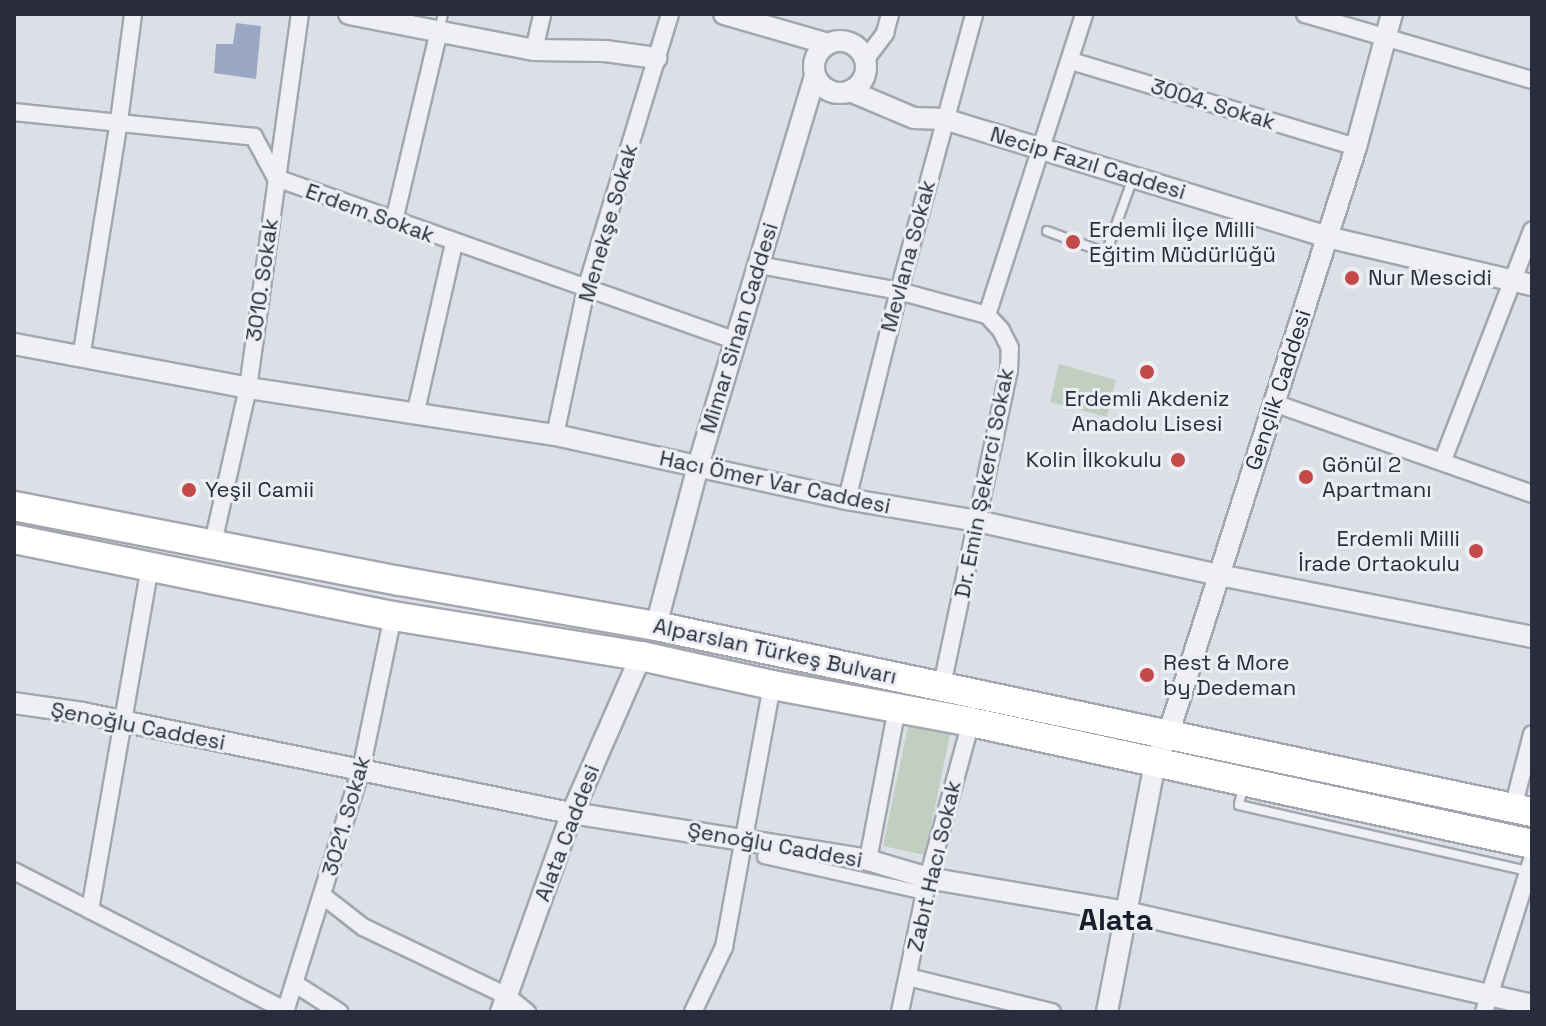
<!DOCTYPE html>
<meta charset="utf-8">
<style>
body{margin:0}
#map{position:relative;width:1546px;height:1026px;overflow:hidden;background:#dddfe6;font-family:"Space Grotesk",sans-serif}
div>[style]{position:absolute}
.green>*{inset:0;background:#c0cfbf}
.water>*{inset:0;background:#9aa8c4}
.roads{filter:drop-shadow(2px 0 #a3a6af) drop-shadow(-2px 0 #a3a6af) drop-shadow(0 2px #a3a6af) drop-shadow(0 -2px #a3a6af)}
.service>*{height:8px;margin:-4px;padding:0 4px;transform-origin:4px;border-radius:4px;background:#eff0f5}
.pedestrian>*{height:12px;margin:-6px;padding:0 6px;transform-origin:6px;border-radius:6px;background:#eff0f5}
.minor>*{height:16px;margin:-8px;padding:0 8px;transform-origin:8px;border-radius:8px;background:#eff0f5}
.tertiary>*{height:20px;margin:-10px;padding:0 10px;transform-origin:10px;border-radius:10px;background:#eff0f5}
.tertiary>.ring{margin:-10px;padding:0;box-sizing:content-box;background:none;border:20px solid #eff0f5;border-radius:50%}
.trunk>*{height:28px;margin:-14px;padding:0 14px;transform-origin:14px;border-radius:14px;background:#fff}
.dots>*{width:22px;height:22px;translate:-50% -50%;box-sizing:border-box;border:4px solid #eceef4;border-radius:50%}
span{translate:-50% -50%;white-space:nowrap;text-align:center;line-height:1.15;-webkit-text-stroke:6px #eceef4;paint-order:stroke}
.street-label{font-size:22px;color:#282c3b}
.poi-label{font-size:22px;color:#282c3b}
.left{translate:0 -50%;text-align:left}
.right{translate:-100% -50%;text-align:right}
.district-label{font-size:30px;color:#1a1d2c;font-weight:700}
.frame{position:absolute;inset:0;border:16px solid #282c3b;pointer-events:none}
</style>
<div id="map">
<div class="green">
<div style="clip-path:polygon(1059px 364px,1116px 380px,1107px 417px,1050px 402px)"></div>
<div style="clip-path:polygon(909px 722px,951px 730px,925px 855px,883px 846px)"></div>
</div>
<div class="water">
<div style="clip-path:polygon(236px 23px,261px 26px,256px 79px,214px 73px,216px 44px,233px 44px)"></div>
</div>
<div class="roads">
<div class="service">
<div style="left:439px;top:31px;width:17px;rotate:-77deg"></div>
<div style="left:1047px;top:231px;width:63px;rotate:20.4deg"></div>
<div style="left:1106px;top:253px;width:80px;rotate:-70.2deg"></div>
<div style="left:1243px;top:787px;width:18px;rotate:103deg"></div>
<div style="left:1239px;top:805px;width:300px;rotate:12.9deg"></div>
</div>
<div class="pedestrian">
<div style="left:764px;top:857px;width:165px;rotate:12.6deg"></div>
</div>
<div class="minor">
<div style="left:1305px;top:14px;width:236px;rotate:16.2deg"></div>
<div style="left:534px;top:50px;width:37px;rotate:-77deg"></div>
<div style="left:865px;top:60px;width:34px;rotate:-53deg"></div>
<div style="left:885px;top:33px;width:20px;rotate:-75deg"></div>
<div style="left:1071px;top:61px;width:298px;rotate:16.8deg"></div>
<div style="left:14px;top:112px;width:241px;rotate:5.9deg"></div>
<div style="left:254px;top:137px;width:47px;rotate:61.8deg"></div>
<div style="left:276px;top:178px;width:488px;rotate:19.5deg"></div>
<div style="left:394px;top:221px;width:195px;rotate:-76.7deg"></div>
<div style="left:759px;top:265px;width:142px;rotate:10.5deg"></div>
<div style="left:899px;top:291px;width:91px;rotate:15.3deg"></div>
<div style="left:81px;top:358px;width:240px;rotate:-80.9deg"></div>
<div style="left:119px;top:121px;width:108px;rotate:-82.5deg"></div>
<div style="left:1274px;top:403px;width:274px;rotate:19.4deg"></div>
<div style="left:415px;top:415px;width:176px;rotate:-77.2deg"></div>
<div style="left:555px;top:435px;width:149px;rotate:-78deg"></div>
<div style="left:586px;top:289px;width:288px;rotate:-73deg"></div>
<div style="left:1443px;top:460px;width:246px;rotate:-68.8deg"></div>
<div style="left:847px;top:499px;width:214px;rotate:-76deg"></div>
<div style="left:899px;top:291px;width:287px;rotate:-74.8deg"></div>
<div style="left:213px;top:543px;width:159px;rotate:-77.3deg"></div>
<div style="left:248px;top:388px;width:378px;rotate:-82.1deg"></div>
<div style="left:942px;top:685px;width:321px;rotate:-78deg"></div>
<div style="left:1009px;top:371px;width:23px;rotate:-88deg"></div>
<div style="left:1010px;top:348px;width:20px;rotate:-117deg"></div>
<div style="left:1001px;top:330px;width:21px;rotate:-133deg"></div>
<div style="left:987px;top:315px;width:316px;rotate:-72.1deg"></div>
<div style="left:1513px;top:808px;width:76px;rotate:-75.6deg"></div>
<div style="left:868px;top:860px;width:155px;rotate:-79.2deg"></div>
<div style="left:14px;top:871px;width:305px;rotate:27.2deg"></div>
<div style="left:322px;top:895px;width:52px;rotate:38deg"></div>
<div style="left:363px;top:927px;width:160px;rotate:25.6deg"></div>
<div style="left:507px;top:996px;width:26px;rotate:39deg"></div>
<div style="left:90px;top:910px;width:349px;rotate:-80.1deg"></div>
<div style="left:908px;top:977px;width:148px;rotate:13.7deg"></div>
<div style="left:294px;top:983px;width:54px;rotate:32.8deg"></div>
<div style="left:285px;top:1012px;width:254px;rotate:-72.6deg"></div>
<div style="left:361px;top:770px;width:157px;rotate:-78.3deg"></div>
<div style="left:693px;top:1012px;width:72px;rotate:-64.5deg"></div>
<div style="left:724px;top:947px;width:266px;rotate:-79.6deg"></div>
<div style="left:900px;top:1012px;width:137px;rotate:-78.2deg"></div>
<div style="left:928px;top:878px;width:162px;rotate:-74.6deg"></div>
<div style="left:1484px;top:1012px;width:159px;rotate:-72.5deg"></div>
</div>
<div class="tertiary">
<div style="left:349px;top:14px;width:188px;rotate:11deg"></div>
<div style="left:534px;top:50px;width:71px;rotate:0.8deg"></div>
<div style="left:605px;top:51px;width:52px;rotate:7.7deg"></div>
<div style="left:724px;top:14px;width:108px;rotate:16.1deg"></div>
<div class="ring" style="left:814px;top:41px;width:32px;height:32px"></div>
<div style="left:850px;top:91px;width:69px;rotate:22.9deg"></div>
<div style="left:914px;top:118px;width:30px;rotate:2deg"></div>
<div style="left:944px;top:119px;width:401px;rotate:17.1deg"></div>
<div style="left:1327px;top:237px;width:211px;rotate:13.2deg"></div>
<div style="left:14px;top:344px;width:238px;rotate:10.6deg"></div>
<div style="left:248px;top:388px;width:311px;rotate:8.7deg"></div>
<div style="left:555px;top:435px;width:299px;rotate:12.4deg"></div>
<div style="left:847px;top:499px;width:132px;rotate:9.6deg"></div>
<div style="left:977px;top:521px;width:248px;rotate:12.6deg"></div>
<div style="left:1219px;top:575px;width:319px;rotate:11.2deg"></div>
<div style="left:656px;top:626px;width:165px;rotate:-75.3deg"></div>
<div style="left:698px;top:466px;width:406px;rotate:-73.3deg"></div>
<div style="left:14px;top:703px;width:70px;rotate:8.2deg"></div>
<div style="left:83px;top:713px;width:499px;rotate:11.6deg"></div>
<div style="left:572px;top:813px;width:300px;rotate:9deg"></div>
<div style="left:868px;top:860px;width:63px;rotate:16.7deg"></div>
<div style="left:928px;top:878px;width:201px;rotate:9.7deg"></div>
<div style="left:1126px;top:912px;width:417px;rotate:12.9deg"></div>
<div style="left:501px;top:1012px;width:211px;rotate:-70.4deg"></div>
<div style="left:572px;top:813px;width:171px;rotate:-66.3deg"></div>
<div style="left:1107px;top:1012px;width:255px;rotate:-79.1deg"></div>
<div style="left:1155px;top:762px;width:33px;rotate:-65deg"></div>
<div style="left:1169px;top:732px;width:614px;rotate:-72.27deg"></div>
<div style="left:1356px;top:147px;width:138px;rotate:-74.9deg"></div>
</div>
<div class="trunk">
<div style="left:14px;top:506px;width:393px;rotate:11deg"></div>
<div style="left:400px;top:581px;width:260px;rotate:10deg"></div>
<div style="left:656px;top:626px;width:896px;rotate:11.99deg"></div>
<div style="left:14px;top:539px;width:387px;rotate:11.5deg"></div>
<div style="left:393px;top:616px;width:251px;rotate:9.2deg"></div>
<div style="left:641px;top:656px;width:134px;rotate:12.5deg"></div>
<div style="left:772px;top:685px;width:202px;rotate:10.5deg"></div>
<div style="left:971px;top:722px;width:574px;rotate:12.27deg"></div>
</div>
</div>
<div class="dots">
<div style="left:1073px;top:242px;background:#c44a49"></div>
<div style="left:1352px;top:278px;background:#c44a49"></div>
<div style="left:1147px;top:372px;background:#c44a49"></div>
<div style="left:1178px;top:460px;background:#c44a49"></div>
<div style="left:1306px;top:477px;background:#c44a49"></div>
<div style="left:189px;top:490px;background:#c44a49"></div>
<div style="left:1476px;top:551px;background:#c44a49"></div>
<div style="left:1147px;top:675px;background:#c44a49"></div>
</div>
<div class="street-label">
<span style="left:1213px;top:104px;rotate:17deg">3004. Sokak</span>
<span style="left:1088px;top:163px;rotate:17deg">Necip Fazıl Caddesi</span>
<span style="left:370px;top:213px;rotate:20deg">Erdem Sokak</span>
<span style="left:608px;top:223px;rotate:-74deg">Menekşe Sokak</span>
<span style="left:908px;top:256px;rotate:-75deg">Mevlana Sokak</span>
<span style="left:262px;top:280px;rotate:-82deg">3010. Sokak</span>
<span style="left:739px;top:328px;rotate:-73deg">Mimar Sinan Caddesi</span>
<span style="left:1278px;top:390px;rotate:-72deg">Gençlik Caddesi</span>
<span style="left:775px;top:482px;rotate:12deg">Hacı Ömer Var Caddesi</span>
<span style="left:984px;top:483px;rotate:-79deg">Dr. Emin Şekerci Sokak</span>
<span style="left:775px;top:651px;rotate:12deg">Alparslan Türkeş Bulvarı</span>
<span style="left:138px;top:726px;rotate:11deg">Şenoğlu Caddesi</span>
<span style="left:346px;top:816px;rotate:-74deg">3021. Sokak</span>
<span style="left:567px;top:833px;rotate:-69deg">Alata Caddesi</span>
<span style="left:775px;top:845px;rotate:10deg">Şenoğlu Caddesi</span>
<span style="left:934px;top:866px;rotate:-77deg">Zabıt Hacı Sokak</span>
</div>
<div class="poi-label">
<span class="left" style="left:1089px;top:242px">Erdemli İlçe Milli<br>Eğitim Müdürlüğü</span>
<span class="left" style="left:1368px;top:278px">Nur Mescidi</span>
<span style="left:1147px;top:411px">Erdemli Akdeniz<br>Anadolu Lisesi</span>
<span class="right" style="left:1162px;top:460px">Kolin İlkokulu</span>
<span class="left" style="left:1322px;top:477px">Gönül 2<br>Apartmanı</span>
<span class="left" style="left:205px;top:490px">Yeşil Camii</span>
<span class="right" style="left:1460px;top:551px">Erdemli Milli<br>İrade Ortaokulu</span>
<span class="left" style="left:1163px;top:675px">Rest &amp; More<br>by Dedeman</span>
</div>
<div class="district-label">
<span style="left:1116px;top:920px">Alata</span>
</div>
<div class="frame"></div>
</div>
